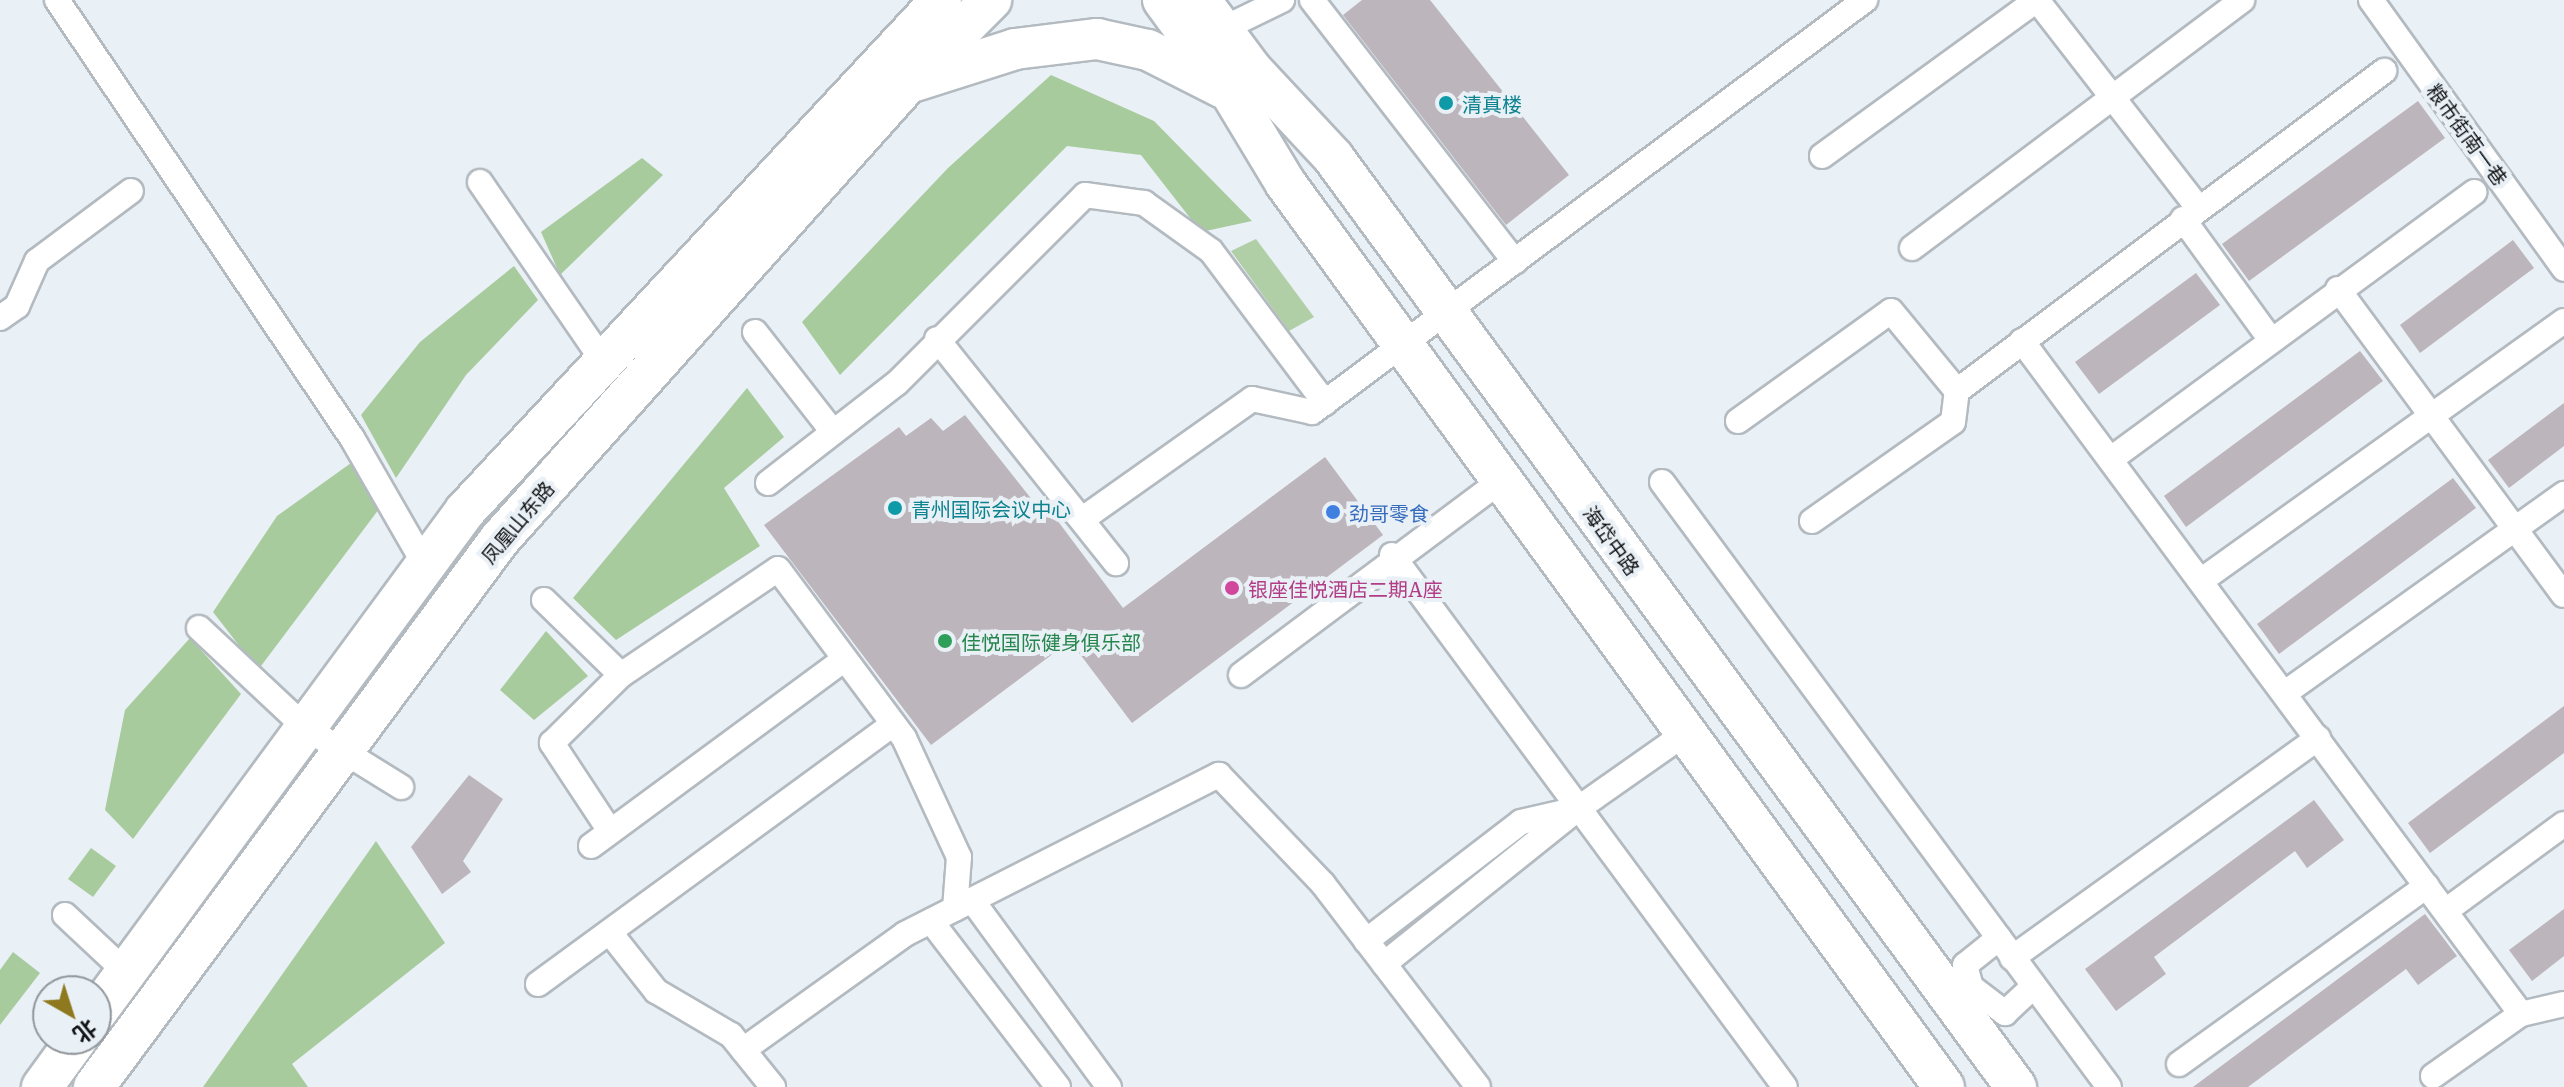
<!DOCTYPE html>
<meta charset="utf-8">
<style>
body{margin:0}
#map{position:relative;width:2564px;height:1087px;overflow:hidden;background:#e9f0f6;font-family:Literata,"Noto Sans SC",serif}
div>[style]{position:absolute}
.green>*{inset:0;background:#b0cfa7}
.forest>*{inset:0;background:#a8cb9e}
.building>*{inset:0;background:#bcb5bb}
.roads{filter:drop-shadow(2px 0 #b3bac0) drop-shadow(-2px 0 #b3bac0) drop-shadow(0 2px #b3bac0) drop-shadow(0 -2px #b3bac0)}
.minor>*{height:24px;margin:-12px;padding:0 12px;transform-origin:12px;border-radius:12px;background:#fff}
.primary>*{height:40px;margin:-20px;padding:0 20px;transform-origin:20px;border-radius:20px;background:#fff}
.dots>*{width:22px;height:22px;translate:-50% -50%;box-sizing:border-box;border:4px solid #e9f0f6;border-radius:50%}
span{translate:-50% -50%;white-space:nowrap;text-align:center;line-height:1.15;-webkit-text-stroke:8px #e9f0f6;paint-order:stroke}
.culture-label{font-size:20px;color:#0d838f}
.left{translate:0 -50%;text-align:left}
.street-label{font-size:20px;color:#101214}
.shop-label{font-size:20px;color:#366cbe}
.hotel-label{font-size:20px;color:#b23c85}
.leisure-label{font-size:20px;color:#27864d}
.north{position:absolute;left:32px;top:975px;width:80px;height:80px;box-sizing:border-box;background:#e9f0f6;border:2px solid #92979c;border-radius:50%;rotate:141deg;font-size:22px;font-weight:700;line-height:32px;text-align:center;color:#101214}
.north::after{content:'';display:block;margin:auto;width:28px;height:36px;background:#8e791f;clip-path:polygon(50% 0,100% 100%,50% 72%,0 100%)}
</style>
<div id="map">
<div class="green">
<div style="clip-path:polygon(1256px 239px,1314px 317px,1289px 331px,1231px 251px)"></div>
</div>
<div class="forest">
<div style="clip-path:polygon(1051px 75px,1154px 121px,1252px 221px,1201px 232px,1141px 155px,1067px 146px,840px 375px,802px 322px,948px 168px)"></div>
<div style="clip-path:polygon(642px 158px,663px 175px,560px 275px,541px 232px)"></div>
<div style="clip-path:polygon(514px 266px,538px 300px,466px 375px,396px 478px,361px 415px,420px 342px)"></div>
<div style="clip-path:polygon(747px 388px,784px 437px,724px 488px,760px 546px,616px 640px,573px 598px)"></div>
<div style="clip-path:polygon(351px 463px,379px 509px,258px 670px,213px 612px,277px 516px)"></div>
<div style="clip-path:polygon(546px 631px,588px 676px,534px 720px,500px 690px)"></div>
<div style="clip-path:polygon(190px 638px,241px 694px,133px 839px,105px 810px,125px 710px)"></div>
<div style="clip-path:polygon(376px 841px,445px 943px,292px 1064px,308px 1087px,203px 1087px)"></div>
<div style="clip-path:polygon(91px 848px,116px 866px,93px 897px,68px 879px)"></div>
<div style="clip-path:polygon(13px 952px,40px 973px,0 1025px,0 970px)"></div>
</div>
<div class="building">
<div style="clip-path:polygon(1362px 0,1430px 0,1569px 175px,1506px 225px,1343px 15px)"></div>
<div style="clip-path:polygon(2418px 101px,2445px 138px,2249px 281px,2222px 244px)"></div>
<div style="clip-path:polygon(2513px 240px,2534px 268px,2420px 353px,2400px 325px)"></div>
<div style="clip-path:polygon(2196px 273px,2220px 305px,2099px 394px,2075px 362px)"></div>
<div style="clip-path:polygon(2360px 351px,2383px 381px,2186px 527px,2164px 496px)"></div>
<div style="clip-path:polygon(2564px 403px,2564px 446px,2509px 488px,2488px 460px)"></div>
<div style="clip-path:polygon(965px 415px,1045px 516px,1051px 512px,1123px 608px,1325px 457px,1383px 535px,1132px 723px,1070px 641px,931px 745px,764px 525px,899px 427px,906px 436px,931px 418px,943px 431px)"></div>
<div style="clip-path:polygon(2453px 478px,2476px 508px,2279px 654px,2257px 624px)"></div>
<div style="clip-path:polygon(2564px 706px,2564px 753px,2430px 853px,2408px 823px)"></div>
<div style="clip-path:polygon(469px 775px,503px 799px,463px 861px,471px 872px,442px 894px,411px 847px)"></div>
<div style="clip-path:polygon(2314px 800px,2344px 840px,2307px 868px,2295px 851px,2154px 957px,2166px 974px,2116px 1011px,2085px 969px)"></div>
<div style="clip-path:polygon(2564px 909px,2564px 956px,2532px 981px,2509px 950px)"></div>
<div style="clip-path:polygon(2425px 914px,2457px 956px,2418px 985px,2406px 969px,2248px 1087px,2193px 1087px)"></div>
</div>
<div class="roads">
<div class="minor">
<div style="left:57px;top:0;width:528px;rotate:56.04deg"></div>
<div style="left:352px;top:438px;width:146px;rotate:60.1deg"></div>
<div style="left:1312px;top:0;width:331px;rotate:52.2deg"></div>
<div style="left:2037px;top:0;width:264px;rotate:52.2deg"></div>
<div style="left:2371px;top:0;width:331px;rotate:54.3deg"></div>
<div style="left:1239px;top:21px;width:48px;rotate:-26deg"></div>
<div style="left:1822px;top:156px;width:266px;rotate:-36deg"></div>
<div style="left:480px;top:182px;width:214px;rotate:55.5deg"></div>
<div style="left:2183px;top:219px;width:150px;rotate:54deg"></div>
<div style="left:1912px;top:248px;width:413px;rotate:-36.9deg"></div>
<div style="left:2338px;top:289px;width:380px;rotate:53.6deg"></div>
<div style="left:0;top:318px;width:21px;rotate:-35deg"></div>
<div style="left:17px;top:306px;width:49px;rotate:-66deg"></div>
<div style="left:37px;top:261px;width:117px;rotate:-36.7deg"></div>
<div style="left:755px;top:332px;width:127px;rotate:52deg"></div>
<div style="left:937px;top:339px;width:287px;rotate:51.4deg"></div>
<div style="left:2022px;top:341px;width:838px;rotate:53.44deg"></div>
<div style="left:1738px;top:421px;width:188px;rotate:-35.7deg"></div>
<div style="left:1891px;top:311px;width:104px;rotate:50.5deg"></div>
<div style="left:2111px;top:459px;width:451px;rotate:-36.3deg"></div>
<div style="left:1662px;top:482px;width:752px;rotate:53.54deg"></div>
<div style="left:768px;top:483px;width:163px;rotate:-37.8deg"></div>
<div style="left:897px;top:383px;width:266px;rotate:-45deg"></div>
<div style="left:1085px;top:195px;width:60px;rotate:7.7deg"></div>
<div style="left:1144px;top:203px;width:82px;rotate:35.6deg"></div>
<div style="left:1211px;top:251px;width:190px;rotate:53.1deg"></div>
<div style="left:1084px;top:518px;width:206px;rotate:-35.3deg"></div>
<div style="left:1252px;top:399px;width:61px;rotate:12.2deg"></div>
<div style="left:1312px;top:412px;width:690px;rotate:-36.69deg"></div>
<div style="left:1812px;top:521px;width:172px;rotate:-35.1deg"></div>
<div style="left:1953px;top:422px;width:31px;rotate:-83deg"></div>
<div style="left:1957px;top:391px;width:534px;rotate:-36.85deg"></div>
<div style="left:1392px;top:555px;width:661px;rotate:53.55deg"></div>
<div style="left:2202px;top:580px;width:445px;rotate:-35.6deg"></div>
<div style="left:544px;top:600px;width:107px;rotate:44.2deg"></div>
<div style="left:199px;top:628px;width:146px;rotate:43.1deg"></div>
<div style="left:306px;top:728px;width:112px;rotate:31.8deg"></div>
<div style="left:1241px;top:675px;width:326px;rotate:-36.8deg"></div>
<div style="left:2285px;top:693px;width:343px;rotate:-35.5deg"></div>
<div style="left:608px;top:828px;width:102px;rotate:-123.4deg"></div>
<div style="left:552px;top:743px;width:97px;rotate:-44.6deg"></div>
<div style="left:621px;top:675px;width:189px;rotate:-34deg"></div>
<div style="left:778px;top:569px;width:211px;rotate:53.3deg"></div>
<div style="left:904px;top:738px;width:131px;rotate:65.2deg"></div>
<div style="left:959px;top:857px;width:52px;rotate:94.4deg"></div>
<div style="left:591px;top:846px;width:315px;rotate:-36.4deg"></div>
<div style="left:972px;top:900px;width:232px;rotate:53.8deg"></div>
<div style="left:2455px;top:904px;width:135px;rotate:-36.3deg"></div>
<div style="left:65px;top:915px;width:83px;rotate:43.1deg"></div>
<div style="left:931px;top:921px;width:209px;rotate:52.6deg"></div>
<div style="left:611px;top:934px;width:73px;rotate:51.7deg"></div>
<div style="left:656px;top:991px;width:87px;rotate:30.4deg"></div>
<div style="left:731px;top:1035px;width:67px;rotate:51.1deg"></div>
<div style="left:1999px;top:938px;width:43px;rotate:141.5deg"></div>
<div style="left:1965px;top:965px;width:23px;rotate:75deg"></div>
<div style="left:1971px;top:987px;width:43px;rotate:37.4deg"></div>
<div style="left:2005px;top:1013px;width:38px;rotate:-43deg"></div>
<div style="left:1366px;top:941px;width:195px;rotate:-37.5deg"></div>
<div style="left:1521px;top:822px;width:57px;rotate:-13.1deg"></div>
<div style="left:2012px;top:958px;width:377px;rotate:-35.7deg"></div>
<div style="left:1384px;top:964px;width:250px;rotate:-38.7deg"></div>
<div style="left:1579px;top:808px;width:132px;rotate:-35.1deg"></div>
<div style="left:538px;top:984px;width:440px;rotate:-36.2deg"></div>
<div style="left:743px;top:1050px;width:199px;rotate:-35.6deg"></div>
<div style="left:905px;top:934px;width:352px;rotate:-26.9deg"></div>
<div style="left:1219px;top:775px;width:151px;rotate:46.3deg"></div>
<div style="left:1323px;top:884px;width:255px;rotate:52.6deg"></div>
<div style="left:2179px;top:1064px;width:305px;rotate:-35.7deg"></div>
<div style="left:2433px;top:1076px;width:108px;rotate:-35.2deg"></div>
<div style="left:2521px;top:1014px;width:44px;rotate:-13.1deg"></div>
</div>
<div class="primary">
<div style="left:1163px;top:0;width:115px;rotate:53.8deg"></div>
<div style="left:1231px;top:93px;width:106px;rotate:58.9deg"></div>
<div style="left:1286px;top:184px;width:1117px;rotate:53.92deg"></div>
<div style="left:1200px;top:0;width:87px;rotate:53.4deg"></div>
<div style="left:1252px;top:70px;width:119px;rotate:47deg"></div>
<div style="left:1333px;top:157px;width:1154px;rotate:53.71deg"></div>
<div style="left:915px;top:81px;width:105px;rotate:-17.7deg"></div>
<div style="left:1015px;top:49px;width:83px;rotate:-7deg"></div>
<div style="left:1097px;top:39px;width:52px;rotate:12.2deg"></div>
<div style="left:1148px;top:50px;width:84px;rotate:26.9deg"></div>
<div style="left:96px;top:1013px;width:623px;rotate:-53.68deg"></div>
<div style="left:465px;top:511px;width:698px;rotate:-47.03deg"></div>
<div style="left:42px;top:1087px;width:59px;rotate:-53.9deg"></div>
<div style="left:94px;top:1087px;width:682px;rotate:-53.47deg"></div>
<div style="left:500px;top:539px;width:610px;rotate:-48.19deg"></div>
<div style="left:907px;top:84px;width:119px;rotate:-45deg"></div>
</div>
</div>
<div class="dots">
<div style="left:1446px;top:103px;background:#0f9aa8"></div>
<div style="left:895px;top:508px;background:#0f9aa8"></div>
<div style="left:1333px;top:512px;background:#3f7fe0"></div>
<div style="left:1232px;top:588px;background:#d1479c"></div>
<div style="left:945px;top:641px;background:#2e9e5b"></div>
</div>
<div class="culture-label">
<span class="left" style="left:1462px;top:103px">清真楼</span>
<span class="left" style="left:911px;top:508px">青州国际会议中心</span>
</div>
<div class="street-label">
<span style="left:2468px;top:134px;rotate:54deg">粮市街南一巷</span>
<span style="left:517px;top:522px;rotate:-50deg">凤凰山东路</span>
<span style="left:1612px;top:540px;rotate:54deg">海岱中路</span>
</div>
<div class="shop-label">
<span class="left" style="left:1349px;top:512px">劲哥零食</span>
</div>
<div class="hotel-label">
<span class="left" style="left:1248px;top:588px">银座佳悦酒店二期A座</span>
</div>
<div class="leisure-label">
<span class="left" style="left:961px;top:641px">佳悦国际健身俱乐部</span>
</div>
<div class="north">北</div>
</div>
